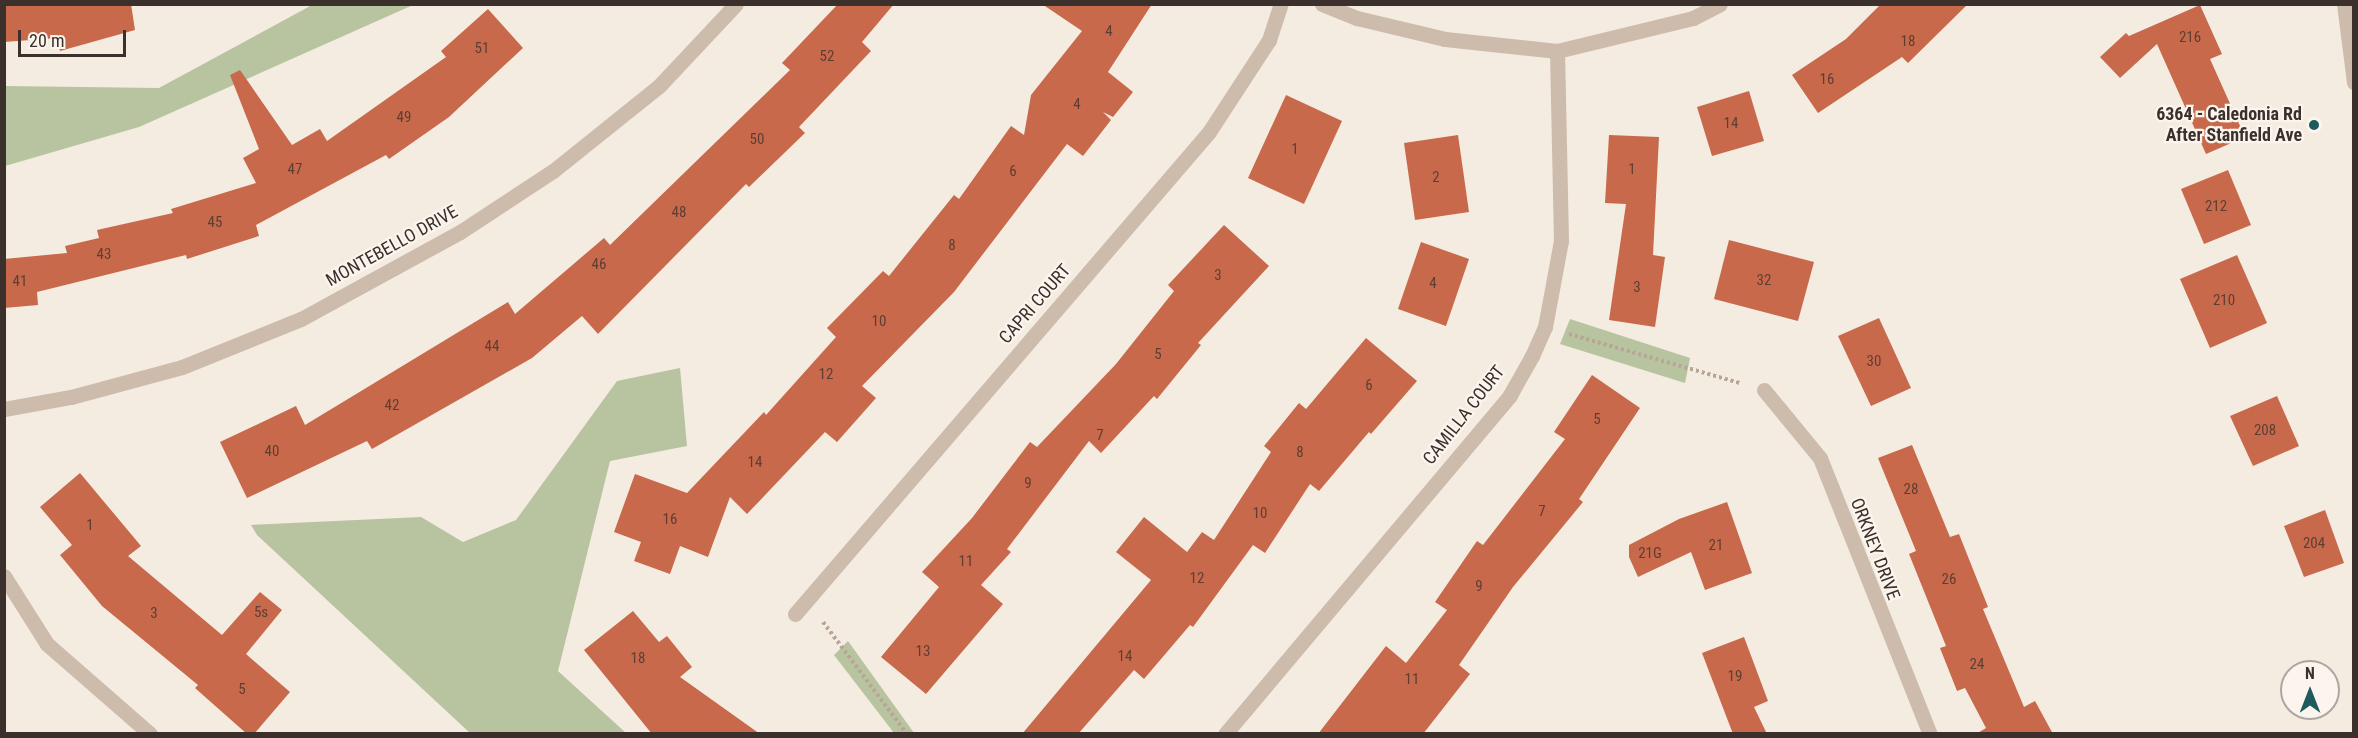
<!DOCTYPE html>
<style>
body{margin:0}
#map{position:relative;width:2358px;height:738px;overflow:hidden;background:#f4ebe1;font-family:"Roboto Condensed",sans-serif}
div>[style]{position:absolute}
.green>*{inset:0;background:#b8c4a0}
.building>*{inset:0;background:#c8694b}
.path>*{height:4px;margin-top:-2px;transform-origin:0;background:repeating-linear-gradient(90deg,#b9a596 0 3px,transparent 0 6px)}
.minor>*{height:15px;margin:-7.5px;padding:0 7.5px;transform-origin:7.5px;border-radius:7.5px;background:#cdbbac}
.tertiary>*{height:15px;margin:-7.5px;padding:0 7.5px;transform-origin:7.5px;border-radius:7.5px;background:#cdbbac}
.dots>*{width:16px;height:16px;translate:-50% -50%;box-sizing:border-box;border:3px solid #fbf5ee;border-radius:50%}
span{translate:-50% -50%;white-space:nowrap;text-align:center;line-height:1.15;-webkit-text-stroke:4.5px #fbf5ee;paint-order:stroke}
.number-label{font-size:15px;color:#5e3e33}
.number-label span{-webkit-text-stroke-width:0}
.poi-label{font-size:18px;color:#3b302b;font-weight:700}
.right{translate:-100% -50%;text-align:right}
.street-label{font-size:18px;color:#3b302b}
.frame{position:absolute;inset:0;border:6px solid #3b302b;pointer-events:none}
.north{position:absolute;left:2280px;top:660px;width:60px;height:60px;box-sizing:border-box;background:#fbf5ee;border:2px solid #aea6a0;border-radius:50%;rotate:0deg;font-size:16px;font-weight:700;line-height:24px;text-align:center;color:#3b302b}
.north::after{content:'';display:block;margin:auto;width:21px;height:27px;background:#1f5a5e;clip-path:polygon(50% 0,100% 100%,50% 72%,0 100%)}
.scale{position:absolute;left:18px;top:30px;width:108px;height:27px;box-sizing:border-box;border:3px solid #3b302b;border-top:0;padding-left:8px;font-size:18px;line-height:21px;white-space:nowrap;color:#3b302b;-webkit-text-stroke:4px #fbf5ee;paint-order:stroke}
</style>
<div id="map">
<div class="green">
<div style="clip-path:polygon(312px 5px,413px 5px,139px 127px,5px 166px,5px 86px,159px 88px)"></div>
<div style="clip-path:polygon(1570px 319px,1690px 358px,1685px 383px,1560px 344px)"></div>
<div style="clip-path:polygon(680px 368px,687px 446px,610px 461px,558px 671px,626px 733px,470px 733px,257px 535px,251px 525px,421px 517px,463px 542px,516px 520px,617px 381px)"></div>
<div style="clip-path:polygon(848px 641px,914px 733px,894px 733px,834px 655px)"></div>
</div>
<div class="building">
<div style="clip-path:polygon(4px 4px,131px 4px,135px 30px,60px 51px,57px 38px,4px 42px)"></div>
<div style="clip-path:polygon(838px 4px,894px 4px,862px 42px,871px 51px,799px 127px,805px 133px,749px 187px,746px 184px,598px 334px,582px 316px,532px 358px,372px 449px,367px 441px,247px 498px,220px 442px,296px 406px,305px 425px,508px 302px,515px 314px,604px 238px,610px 245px,790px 70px,782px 63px)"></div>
<div style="clip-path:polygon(1042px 4px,1152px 4px,1108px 72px,1133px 92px,1113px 117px,1103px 112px,1111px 120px,1083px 156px,1067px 144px,954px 292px,862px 386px,876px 398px,837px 442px,825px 432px,747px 514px,730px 497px,708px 557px,680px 546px,670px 574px,634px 561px,641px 542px,614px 532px,635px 474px,687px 493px,764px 412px,766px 415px,836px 337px,827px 328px,883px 271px,889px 276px,954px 195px,959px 199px,1011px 126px,1024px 135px,1031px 95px,1082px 31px)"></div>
<div style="clip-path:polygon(1881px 4px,1968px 4px,1908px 63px,1902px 57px,1818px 113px,1792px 75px,1846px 39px)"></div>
<div style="clip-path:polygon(2200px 5px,2222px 54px,2210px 59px,2245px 137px,2206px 154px,2157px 44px,2120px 78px,2100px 57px,2126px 33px,2129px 36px)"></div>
<div style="clip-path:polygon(488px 9px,523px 48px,449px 117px,389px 159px,386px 155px,256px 225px,259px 236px,187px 259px,186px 255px,37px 292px,38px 305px,4px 308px,4px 259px,67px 253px,65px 246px,99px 238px,97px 230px,173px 213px,171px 209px,256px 183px,243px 158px,259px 149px,230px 75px,240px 70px,292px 145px,320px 129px,327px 141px,446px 57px,441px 51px)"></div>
<div style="clip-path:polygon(1749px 91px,1764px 141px,1712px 156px,1697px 107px)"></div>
<div style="clip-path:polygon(1286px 95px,1342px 121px,1304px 204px,1248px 178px)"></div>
<div style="clip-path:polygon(1458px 135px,1469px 212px,1415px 220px,1404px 143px)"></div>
<div style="clip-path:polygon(1609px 135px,1659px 137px,1653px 255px,1665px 257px,1655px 327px,1609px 320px,1626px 204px,1605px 203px)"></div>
<div style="clip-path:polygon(2228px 170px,2251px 225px,2204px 244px,2181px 189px)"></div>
<div style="clip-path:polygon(1224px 225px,1269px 266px,1198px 343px,1201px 345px,1157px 399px,1154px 396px,1101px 453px,1089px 441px,1007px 549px,1011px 552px,981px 585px,1003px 604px,926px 694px,881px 657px,939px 587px,922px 572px,972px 518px,1030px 442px,1037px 447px,1116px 364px,1174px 291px,1168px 285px)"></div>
<div style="clip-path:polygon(1729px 240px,1814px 262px,1798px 321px,1714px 299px)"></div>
<div style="clip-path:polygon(1421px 242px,1469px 259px,1446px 326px,1398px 309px)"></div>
<div style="clip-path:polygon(2237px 255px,2267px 323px,2210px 348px,2180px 279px)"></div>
<div style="clip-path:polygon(1879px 318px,1911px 388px,1871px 406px,1838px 336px)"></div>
<div style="clip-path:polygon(1366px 338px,1417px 381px,1371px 434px,1369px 432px,1319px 491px,1310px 484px,1265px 553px,1253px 545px,1193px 627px,1190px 625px,1144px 679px,1134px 670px,1078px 734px,1022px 734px,1151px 580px,1116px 552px,1144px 517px,1187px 552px,1202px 532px,1214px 540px,1271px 452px,1264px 446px,1299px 403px,1306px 409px)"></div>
<div style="clip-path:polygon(1592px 375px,1640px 408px,1579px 499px,1583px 502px,1513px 587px,1459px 665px,1470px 674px,1423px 734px,1318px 734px,1386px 646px,1406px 663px,1447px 610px,1435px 602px,1477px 541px,1483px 545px,1565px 439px,1554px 432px)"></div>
<div style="clip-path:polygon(2277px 396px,2299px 446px,2253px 466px,2230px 416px)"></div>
<div style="clip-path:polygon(1912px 445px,1950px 537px,1959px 534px,1988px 607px,1983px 609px,2024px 707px,2035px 701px,2053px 734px,1976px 734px,1986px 728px,1965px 688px,1957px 691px,1940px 648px,1946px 646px,1909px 554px,1916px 551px,1878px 458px)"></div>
<div style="clip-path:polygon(80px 473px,141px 546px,128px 556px,222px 635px,260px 592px,282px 610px,246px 654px,290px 692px,254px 734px,247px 734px,195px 688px,198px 685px,102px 606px,60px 555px,72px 545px,40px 507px)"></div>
<div style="clip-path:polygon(1727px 502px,1752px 573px,1705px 590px,1691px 552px,1638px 577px,1629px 557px,1629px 545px,1679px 519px)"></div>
<div style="clip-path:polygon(2325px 510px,2344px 563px,2304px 577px,2284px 526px)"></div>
<div style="clip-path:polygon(633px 611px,659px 642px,667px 636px,692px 667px,680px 677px,760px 734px,652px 734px,584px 650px)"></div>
<div style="clip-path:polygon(1744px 637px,1768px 701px,1754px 707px,1767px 734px,1733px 734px,1702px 653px)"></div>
</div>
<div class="path">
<div style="left:1569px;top:334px;width:178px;rotate:16deg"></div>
<div style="left:823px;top:622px;width:140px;rotate:53.1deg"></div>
</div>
<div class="minor">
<div style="left:1322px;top:4px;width:38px;rotate:22deg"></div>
<div style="left:1357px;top:18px;width:90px;rotate:13.4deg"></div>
<div style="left:1445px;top:39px;width:113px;rotate:6.1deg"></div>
<div style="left:1557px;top:51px;width:140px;rotate:-13.6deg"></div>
<div style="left:1693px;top:18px;width:30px;rotate:-27deg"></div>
<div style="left:1764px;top:390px;width:88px;rotate:50.5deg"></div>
<div style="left:1820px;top:458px;width:297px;rotate:68.3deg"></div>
<div style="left:4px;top:576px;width:80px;rotate:57.7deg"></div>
<div style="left:47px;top:644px;width:137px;rotate:41.1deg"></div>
<div style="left:795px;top:614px;width:635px;rotate:-49.34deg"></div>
<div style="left:1209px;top:132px;width:110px;rotate:-56.9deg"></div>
<div style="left:1269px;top:40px;width:38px;rotate:-72deg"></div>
<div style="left:1225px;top:734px;width:443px;rotate:-49.9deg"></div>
<div style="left:1510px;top:395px;width:45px;rotate:-60.6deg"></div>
<div style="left:1532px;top:356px;width:32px;rotate:-66deg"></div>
<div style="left:1545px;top:327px;width:87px;rotate:-79.5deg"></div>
<div style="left:1561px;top:241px;width:190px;rotate:-91.2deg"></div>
</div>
<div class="tertiary">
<div style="left:2344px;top:4px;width:79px;rotate:82.7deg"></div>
<div style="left:4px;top:409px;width:68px;rotate:-10.2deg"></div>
<div style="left:71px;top:397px;width:115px;rotate:-15.1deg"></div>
<div style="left:182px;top:367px;width:128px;rotate:-22deg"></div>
<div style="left:301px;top:319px;width:181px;rotate:-28.7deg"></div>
<div style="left:460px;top:232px;width:111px;rotate:-33.3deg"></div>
<div style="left:553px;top:171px;width:136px;rotate:-38.7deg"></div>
<div style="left:659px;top:86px;width:112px;rotate:-46.8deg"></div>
</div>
<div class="dots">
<div style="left:2314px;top:125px;background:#1f5a5e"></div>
</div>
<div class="number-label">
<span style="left:1109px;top:32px">4</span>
<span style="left:2190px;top:38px">216</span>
<span style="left:1908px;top:42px">18</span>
<span style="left:482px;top:49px">51</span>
<span style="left:827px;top:57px">52</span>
<span style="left:1827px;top:80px">16</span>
<span style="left:1077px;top:105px">4</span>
<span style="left:404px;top:118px">49</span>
<span style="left:1731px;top:124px">14</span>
<span style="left:757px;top:140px">50</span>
<span style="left:1295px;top:150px">1</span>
<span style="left:295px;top:170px">47</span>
<span style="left:1632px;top:170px">1</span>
<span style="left:1013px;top:172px">6</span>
<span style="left:1436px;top:178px">2</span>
<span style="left:2216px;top:207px">212</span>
<span style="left:679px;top:213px">48</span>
<span style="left:215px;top:223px">45</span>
<span style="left:952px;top:246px">8</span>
<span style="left:104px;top:255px">43</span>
<span style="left:599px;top:265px">46</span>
<span style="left:1218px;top:276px">3</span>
<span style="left:1764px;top:281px">32</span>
<span style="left:20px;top:282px">41</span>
<span style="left:1433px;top:284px">4</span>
<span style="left:1637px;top:288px">3</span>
<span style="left:2224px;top:301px">210</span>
<span style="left:879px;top:322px">10</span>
<span style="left:492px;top:347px">44</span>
<span style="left:1158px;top:355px">5</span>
<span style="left:1874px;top:362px">30</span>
<span style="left:826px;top:375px">12</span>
<span style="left:1369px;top:386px">6</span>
<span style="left:392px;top:406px">42</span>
<span style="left:1597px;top:420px">5</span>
<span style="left:2265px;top:431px">208</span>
<span style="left:1100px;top:436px">7</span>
<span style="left:272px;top:452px">40</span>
<span style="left:1300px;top:453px">8</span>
<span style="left:755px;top:463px">14</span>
<span style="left:1028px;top:484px">9</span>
<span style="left:1911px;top:490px">28</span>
<span style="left:1542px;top:512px">7</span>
<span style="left:1260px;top:514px">10</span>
<span style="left:670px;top:520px">16</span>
<span style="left:90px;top:526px">1</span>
<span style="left:2314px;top:544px">204</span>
<span style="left:1716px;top:546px">21</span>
<span style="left:1650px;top:554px">21G</span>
<span style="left:966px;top:562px">11</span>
<span style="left:1197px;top:579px">12</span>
<span style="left:1949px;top:580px">26</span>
<span style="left:1479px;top:587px">9</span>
<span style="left:261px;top:613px">5s</span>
<span style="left:154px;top:614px">3</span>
<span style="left:923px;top:652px">13</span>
<span style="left:1125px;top:657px">14</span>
<span style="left:638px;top:659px">18</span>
<span style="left:1977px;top:665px">24</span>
<span style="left:1735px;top:677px">19</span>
<span style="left:1412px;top:680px">11</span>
<span style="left:242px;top:690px">5</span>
</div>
<div class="poi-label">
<span class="right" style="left:2302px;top:125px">6364 - Caledonia Rd<br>After Stanfield Ave</span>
</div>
<div class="street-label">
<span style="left:392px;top:246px;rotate:-29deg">MONTEBELLO DRIVE</span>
<span style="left:1035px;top:304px;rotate:-49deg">CAPRI COURT</span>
<span style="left:1464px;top:415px;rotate:-52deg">CAMILLA COURT</span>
<span style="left:1875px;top:549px;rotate:69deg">ORKNEY DRIVE</span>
</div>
<div class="frame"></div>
<div class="north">N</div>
<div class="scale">20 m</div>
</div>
